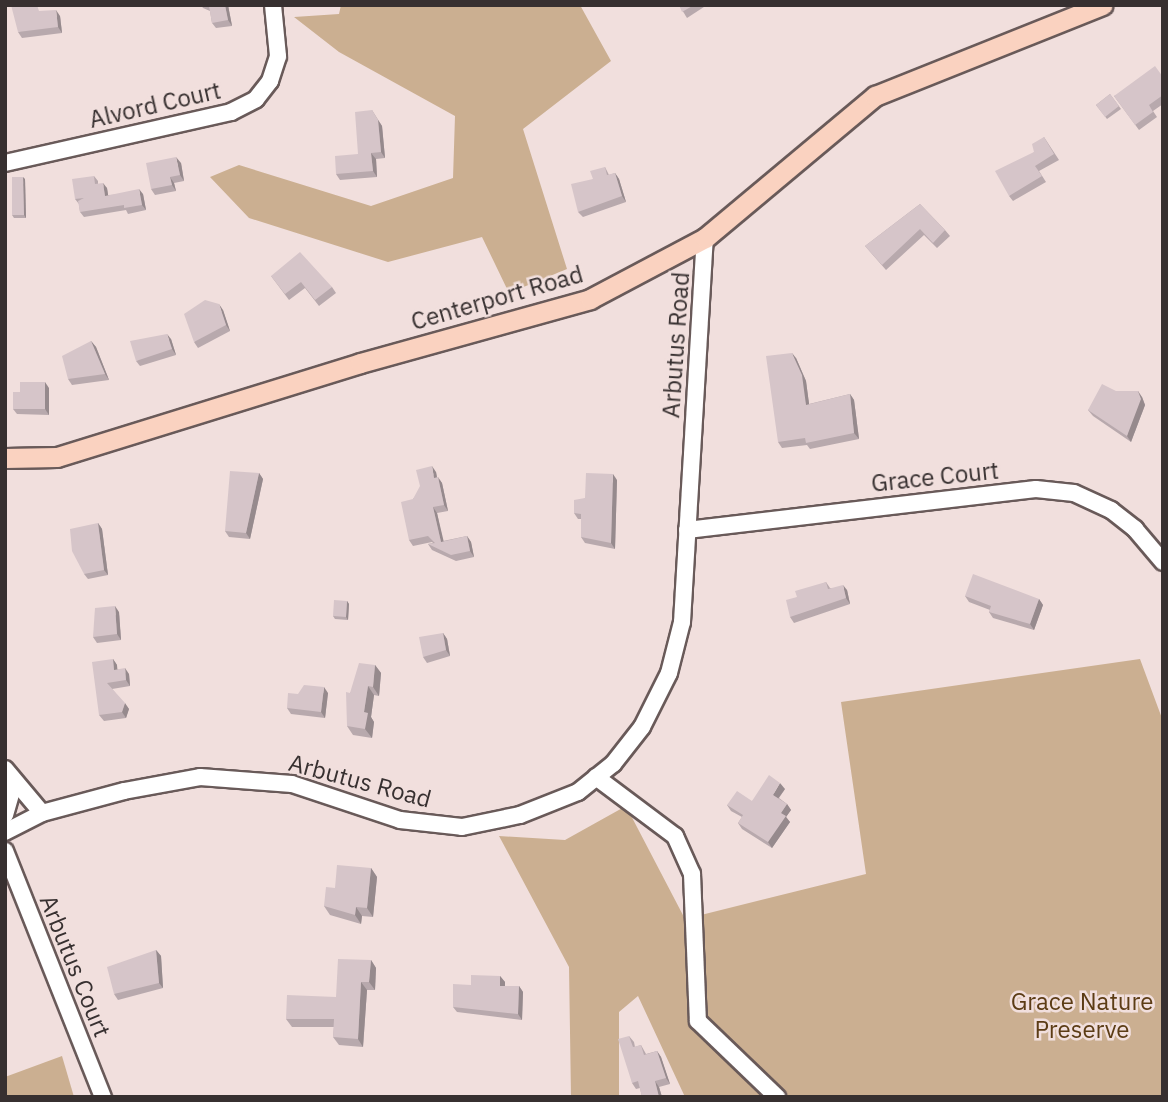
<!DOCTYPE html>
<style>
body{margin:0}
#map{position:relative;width:1168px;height:1102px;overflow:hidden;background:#f1dfdd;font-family:"IBM Plex Sans",sans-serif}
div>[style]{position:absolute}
.green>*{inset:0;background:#cbaf91}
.roads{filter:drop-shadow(2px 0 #695a59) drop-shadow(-2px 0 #695a59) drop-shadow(0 2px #695a59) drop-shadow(0 -2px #695a59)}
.minor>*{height:16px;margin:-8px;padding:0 8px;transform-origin:8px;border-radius:8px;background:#fff}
.major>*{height:19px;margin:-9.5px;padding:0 9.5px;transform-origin:9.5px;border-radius:9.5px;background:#fad2c0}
.wall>*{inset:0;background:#b8a9ad}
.shaded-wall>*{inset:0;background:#968a8d}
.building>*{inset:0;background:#d6c5c9}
span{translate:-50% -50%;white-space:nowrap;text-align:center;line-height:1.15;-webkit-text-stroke:5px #f1dfdd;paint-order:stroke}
.street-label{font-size:24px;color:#373030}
.park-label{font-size:24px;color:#5c3c15}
.frame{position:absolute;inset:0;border:7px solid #373030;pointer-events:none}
</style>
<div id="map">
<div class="green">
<div style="clip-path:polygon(341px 5px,580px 5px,611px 61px,523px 129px,567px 269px,509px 293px,482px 237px,388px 262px,249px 218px,210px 177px,239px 165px,371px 206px,453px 178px,455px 116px,339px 52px,294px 17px,339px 14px)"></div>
<div style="clip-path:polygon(1140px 659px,1163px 721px,1163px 1097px,685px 1097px,638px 996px,619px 1012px,619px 1097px,571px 1097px,569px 967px,499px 836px,565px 840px,626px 806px,685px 919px,866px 874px,841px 702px)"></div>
<div style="clip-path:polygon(62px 1056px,74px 1097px,5px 1097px,5px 1077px)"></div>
</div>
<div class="roads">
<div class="minor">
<div style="left:5px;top:163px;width:232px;rotate:-12.7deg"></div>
<div style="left:231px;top:112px;width:28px;rotate:-27deg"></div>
<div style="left:256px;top:99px;width:23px;rotate:-52deg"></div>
<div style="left:270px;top:81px;width:26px;rotate:-72deg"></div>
<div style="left:278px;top:56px;width:51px;rotate:-95.6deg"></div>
<div style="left:687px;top:530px;width:351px;rotate:-6.7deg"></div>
<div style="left:1036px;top:489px;width:38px;rotate:6deg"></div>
<div style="left:1074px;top:493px;width:41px;rotate:24.7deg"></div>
<div style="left:1111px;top:510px;width:31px;rotate:38deg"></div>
<div style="left:1135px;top:529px;width:43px;rotate:49.7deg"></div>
<div style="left:5px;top:769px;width:57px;rotate:49.9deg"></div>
<div style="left:596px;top:777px;width:99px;rotate:36.8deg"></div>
<div style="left:675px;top:836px;width:42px;rotate:65.9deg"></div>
<div style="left:692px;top:874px;width:147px;rotate:87.7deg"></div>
<div style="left:698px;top:1021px;width:110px;rotate:43.9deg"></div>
<div style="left:5px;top:815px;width:32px;rotate:-74deg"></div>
<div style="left:5px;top:832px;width:42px;rotate:-27.2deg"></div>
<div style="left:42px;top:813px;width:85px;rotate:-15deg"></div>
<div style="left:124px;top:791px;width:77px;rotate:-10.4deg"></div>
<div style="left:200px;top:777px;width:92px;rotate:4.4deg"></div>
<div style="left:292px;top:784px;width:114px;rotate:18.4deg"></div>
<div style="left:400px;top:820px;width:62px;rotate:6.4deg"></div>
<div style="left:462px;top:827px;width:59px;rotate:-11.7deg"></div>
<div style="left:520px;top:815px;width:62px;rotate:-21.6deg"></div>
<div style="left:578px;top:792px;width:45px;rotate:-38.7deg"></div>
<div style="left:613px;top:764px;width:47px;rotate:-51.9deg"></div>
<div style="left:642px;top:727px;width:60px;rotate:-63.4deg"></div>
<div style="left:669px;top:673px;width:53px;rotate:-75.7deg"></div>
<div style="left:682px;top:622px;width:385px;rotate:-86.6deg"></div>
<div style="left:5px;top:851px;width:265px;rotate:68.3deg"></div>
</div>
<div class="major">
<div style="left:5px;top:458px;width:52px;rotate:-1.1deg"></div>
<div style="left:57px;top:457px;width:317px;rotate:-17.2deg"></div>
<div style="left:360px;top:363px;width:239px;rotate:-15.5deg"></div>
<div style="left:590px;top:299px;width:130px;rotate:-27.9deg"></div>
<div style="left:705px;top:238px;width:222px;rotate:-39.9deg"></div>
<div style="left:875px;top:96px;width:245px;rotate:-21.8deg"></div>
</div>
</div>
<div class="wall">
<div style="clip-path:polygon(201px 5px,228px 5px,232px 26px,216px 28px,212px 23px,210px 11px,203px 8px)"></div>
<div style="clip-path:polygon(679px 5px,707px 5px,687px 18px)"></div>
<div style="clip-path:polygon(60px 16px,62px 33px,22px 38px,18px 32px)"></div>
<div style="clip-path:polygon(1163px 77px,1163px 104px,1153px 111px,1157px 117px,1139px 130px,1114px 96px)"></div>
<div style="clip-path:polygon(1110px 94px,1121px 109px,1107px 119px,1096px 105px)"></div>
<div style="clip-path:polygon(372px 110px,382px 126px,385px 158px,376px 159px,377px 177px,340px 180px,336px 174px,358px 154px)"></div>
<div style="clip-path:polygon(1044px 137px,1059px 160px,1039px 171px,1046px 182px,1013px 201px,1009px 196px,1034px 152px)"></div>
<div style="clip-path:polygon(181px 163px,184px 181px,174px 183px,176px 191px,155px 195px,151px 189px)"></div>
<div style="clip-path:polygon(605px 167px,609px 175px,615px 173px,619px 179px,626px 202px,583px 217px,578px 212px,593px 179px)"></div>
<div style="clip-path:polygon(94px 176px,98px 181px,98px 184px,107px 188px,108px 195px,143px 194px,146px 210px,128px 214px,126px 210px,84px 217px,80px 212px,79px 204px,75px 199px)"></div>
<div style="clip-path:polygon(25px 179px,26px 218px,14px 218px,12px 215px)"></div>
<div style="clip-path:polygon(920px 204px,945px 230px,950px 236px,937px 248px,924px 235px,886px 270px,865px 246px)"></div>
<div style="clip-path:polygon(271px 276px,332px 287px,336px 293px,319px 306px,305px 288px,289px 300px)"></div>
<div style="clip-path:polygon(223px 310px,230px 331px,198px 348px,194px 342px)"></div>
<div style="clip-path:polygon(171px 339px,176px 355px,140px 366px,136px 361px)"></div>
<div style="clip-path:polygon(91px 341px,96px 347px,109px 380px,72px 385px,68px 379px)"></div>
<div style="clip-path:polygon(796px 358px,806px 381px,809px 404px,850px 394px,854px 400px,859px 439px,810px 449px,807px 445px,782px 448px,778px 442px)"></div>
<div style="clip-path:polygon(49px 388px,49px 415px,17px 414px,13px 409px,20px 392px)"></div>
<div style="clip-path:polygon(1116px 391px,1142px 397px,1145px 405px,1131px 442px,1093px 416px,1088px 410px)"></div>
<div style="clip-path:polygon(436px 472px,437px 477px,442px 483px,448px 511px,437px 513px,443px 541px,467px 536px,471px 542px,474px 557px,456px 561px,432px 550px,428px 544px,433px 543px,432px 542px,413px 546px,409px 540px,413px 499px)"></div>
<div style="clip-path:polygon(259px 473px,263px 479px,250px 539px,229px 537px,225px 531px)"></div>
<div style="clip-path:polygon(617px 480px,615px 549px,585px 543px,581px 537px,581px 519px,578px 519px,574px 513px,585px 498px)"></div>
<div style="clip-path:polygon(98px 523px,102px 529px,108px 575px,88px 579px,84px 574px)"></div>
<div style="clip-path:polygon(826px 582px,830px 588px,847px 590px,850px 604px,794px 623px,790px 617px,797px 597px)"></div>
<div style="clip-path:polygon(965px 596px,1039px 599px,1043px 605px,1034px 630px,993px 618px,989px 612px,990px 610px,969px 602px)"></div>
<div style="clip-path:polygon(347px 601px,349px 604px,348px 620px,335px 619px,333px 616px)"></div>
<div style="clip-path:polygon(119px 612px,121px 640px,97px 643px,93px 637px)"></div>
<div style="clip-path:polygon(443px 633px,447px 639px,450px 656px,427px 663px,423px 657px)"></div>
<div style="clip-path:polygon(113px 659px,117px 665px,117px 669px,129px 674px,130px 686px,112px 689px,129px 709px,126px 718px,104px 721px,99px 715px)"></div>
<div style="clip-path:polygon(375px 665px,381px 673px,379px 696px,374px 695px,371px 717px,374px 722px,372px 738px,353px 735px,347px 726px,350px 693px)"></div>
<div style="clip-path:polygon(328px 693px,325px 718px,291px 714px,287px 708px,298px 694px)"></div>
<div style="clip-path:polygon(785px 789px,779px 798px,787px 804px,791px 810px,786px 817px,790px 822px,772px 848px,742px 829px,738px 823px,742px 817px,731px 811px,727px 805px,752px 801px)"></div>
<div style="clip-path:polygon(371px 868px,377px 877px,373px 917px,362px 916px,361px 924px,330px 915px,324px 906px,335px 888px)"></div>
<div style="clip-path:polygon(156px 950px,161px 956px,163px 988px,118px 1000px,114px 994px)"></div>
<div style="clip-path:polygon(371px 960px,376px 968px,375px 990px,367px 990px,363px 1047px,339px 1045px,333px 1037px,334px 1027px,292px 1027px,286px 1019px,336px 997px)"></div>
<div style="clip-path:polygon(500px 976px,505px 982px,505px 986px,519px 986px,523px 992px,522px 1020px,457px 1012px,453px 1007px,471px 985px)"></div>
<div style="clip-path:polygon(629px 1036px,634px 1042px,635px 1047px,641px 1045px,646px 1054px,657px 1051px,661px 1057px,670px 1084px,659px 1087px,662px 1097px,642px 1097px,640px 1088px,636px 1089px,632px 1083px)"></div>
</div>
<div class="shaded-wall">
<div style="clip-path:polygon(225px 5px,228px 5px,232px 26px,228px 20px)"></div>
<div style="clip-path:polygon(56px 10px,60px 16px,62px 33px,58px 27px)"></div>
<div style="clip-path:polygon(378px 120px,382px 126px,385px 158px,381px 152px)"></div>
<div style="clip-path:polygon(371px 153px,376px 159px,377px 177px,373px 171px)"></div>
<div style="clip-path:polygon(176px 157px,181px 163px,184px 181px,180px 175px)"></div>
<div style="clip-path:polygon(615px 173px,619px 179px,626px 202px,622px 196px)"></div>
<div style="clip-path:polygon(23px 177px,25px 179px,26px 218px,24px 215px)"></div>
<div style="clip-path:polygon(170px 177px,174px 183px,176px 191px,172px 185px)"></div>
<div style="clip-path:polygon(103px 183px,107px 188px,109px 201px,105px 196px)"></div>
<div style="clip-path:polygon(139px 189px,143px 194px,146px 210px,142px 205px)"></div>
<div style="clip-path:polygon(219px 304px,223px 310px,230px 331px,226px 325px)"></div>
<div style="clip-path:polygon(167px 334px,171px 339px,176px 355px,172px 349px)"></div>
<div style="clip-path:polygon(91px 341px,96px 347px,109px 380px,105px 374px)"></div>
<div style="clip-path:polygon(792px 353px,796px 358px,806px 381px,810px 411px,806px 405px)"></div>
<div style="clip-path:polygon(45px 382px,49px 388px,49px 415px,45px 409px)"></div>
<div style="clip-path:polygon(1138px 391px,1142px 397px,1145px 405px,1131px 442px,1127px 436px)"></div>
<div style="clip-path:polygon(850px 394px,854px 400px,859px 439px,854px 433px)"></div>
<div style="clip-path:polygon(432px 466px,436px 472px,438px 484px,434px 478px)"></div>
<div style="clip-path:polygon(259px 473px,263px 479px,250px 539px,246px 533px)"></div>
<div style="clip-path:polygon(613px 474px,617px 480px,615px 549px,611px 543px)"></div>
<div style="clip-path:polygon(438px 477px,442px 483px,448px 511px,444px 505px)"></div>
<div style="clip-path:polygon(433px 507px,437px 513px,445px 547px,441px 542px)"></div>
<div style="clip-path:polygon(98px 523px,102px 529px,108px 575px,104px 570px)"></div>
<div style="clip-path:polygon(467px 536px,471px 542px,474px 557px,470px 551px)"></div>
<div style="clip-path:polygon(843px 585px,847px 590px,850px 604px,846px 598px)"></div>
<div style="clip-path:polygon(1039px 599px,1043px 605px,1034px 630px,1030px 624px)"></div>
<div style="clip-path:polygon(347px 601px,349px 604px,348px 620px,346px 617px)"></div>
<div style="clip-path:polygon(115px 606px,119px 612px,121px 640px,117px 634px)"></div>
<div style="clip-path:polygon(443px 633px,447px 639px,450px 656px,446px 650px)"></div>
<div style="clip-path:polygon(113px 659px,117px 665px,118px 676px,114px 670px)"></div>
<div style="clip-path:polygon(375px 665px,381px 673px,379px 696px,373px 687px)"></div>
<div style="clip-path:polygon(125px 668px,129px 674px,130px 686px,126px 680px)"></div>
<div style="clip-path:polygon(368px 686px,374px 695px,371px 717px,374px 722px,372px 738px,365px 729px,364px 712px)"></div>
<div style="clip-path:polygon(324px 687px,328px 693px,325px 718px,321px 712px)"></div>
<div style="clip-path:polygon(125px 703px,129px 709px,126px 718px,122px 712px)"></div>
<div style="clip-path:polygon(780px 783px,785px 789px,777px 800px,773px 795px)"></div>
<div style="clip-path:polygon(787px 804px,791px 810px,786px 817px,790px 822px,772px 848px,768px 842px,781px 813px)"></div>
<div style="clip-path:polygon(371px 868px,377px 877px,373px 917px,367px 908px)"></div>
<div style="clip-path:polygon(356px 907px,362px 916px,361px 924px,355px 915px)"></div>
<div style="clip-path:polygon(156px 950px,161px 956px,163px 988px,159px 983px)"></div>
<div style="clip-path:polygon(371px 960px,376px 968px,375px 990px,369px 982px)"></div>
<div style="clip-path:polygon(500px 976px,505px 982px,505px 992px,500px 986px)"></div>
<div style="clip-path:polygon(361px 982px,367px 990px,363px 1047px,358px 1039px)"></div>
<div style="clip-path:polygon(519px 986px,523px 992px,522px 1020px,518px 1014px)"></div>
<div style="clip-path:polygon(657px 1051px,661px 1057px,670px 1084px,666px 1078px)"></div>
<div style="clip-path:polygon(655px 1081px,659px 1087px,662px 1097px,659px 1097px)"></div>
</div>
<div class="building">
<div style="clip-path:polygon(11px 5px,37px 5px,39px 11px,56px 10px,58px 27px,18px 32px)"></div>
<div style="clip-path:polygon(206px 5px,225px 5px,228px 20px,212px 23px,209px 6px)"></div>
<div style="clip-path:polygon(679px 5px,694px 5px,682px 12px)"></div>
<div style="clip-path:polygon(1155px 66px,1163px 77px,1163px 95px,1149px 105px,1153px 112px,1135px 125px,1114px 96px)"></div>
<div style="clip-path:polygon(1110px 94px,1119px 106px,1105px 117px,1096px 105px)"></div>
<div style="clip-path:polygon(372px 110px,378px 120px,381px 152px,371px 153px,373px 171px,336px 174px,335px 156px,358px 154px,355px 112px)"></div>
<div style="clip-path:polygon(1044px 137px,1054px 154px,1035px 166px,1042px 176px,1009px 196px,995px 171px,1034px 152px,1032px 144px)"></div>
<div style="clip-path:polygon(176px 157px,180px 175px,170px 177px,172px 185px,151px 189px,146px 163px)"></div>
<div style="clip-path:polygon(605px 167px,607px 175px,615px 173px,622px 196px,578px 212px,571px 184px,593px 179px,590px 171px)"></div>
<div style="clip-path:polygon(94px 176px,95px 184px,103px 183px,105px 196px,139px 189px,142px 205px,124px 208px,124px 205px,80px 212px,78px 201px,84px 198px,75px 199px,72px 179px)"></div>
<div style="clip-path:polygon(12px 177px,23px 177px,24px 215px,12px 215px)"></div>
<div style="clip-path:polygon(920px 204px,945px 230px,933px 243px,920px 229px,882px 265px,865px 246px)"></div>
<div style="clip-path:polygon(300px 252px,332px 287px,315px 300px,301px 282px,285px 294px,271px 276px)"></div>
<div style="clip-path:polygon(205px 300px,219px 304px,226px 325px,194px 342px,184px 314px)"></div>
<div style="clip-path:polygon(167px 334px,172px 349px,136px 361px,130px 341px)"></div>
<div style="clip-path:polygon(91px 341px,105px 374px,68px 379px,62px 356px)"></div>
<div style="clip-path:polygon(792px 353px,802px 375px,806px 405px,850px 394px,854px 433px,806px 443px,805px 438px,778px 442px,766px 356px)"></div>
<div style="clip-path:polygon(20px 382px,45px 382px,45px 409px,13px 409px,13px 392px,20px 392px)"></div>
<div style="clip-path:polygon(1102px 384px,1116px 391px,1138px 391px,1141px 399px,1127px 436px,1088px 410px)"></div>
<div style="clip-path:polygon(432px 466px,434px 478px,438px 477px,444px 505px,433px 507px,441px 542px,467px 536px,470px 551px,451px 555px,428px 544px,435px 543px,428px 536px,409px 540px,401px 502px,413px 499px,420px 486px,416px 470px)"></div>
<div style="clip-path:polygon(230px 471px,259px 473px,246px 533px,225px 531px)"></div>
<div style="clip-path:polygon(586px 473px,613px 474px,611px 543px,581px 537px,581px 514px,574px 513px,574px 500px,585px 498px)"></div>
<div style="clip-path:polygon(98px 523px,104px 570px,84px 574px,72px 551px,70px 529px)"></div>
<div style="clip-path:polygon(973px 574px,1039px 599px,1030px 624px,989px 612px,991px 606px,965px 596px)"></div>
<div style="clip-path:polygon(826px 582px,828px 589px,843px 585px,846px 598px,790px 617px,786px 600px,797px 597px,795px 591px)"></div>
<div style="clip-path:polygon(334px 600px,347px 601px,346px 617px,333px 616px)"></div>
<div style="clip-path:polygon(115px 606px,117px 634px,93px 637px,95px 608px)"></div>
<div style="clip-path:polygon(443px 633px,446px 650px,423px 657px,419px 637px)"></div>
<div style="clip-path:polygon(113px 659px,114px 670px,125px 668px,126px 680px,107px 683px,125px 703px,122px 712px,99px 715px,92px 662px)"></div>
<div style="clip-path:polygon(359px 663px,375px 665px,373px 687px,368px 686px,364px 712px,368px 713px,365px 729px,347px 726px,346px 692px,350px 693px)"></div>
<div style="clip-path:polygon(304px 685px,324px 687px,321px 712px,287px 708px,288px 693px,298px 694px)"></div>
<div style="clip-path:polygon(769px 775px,780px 783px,773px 795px,787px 804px,781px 813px,786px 816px,768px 842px,738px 823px,743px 815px,727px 805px,737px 791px,752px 801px)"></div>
<div style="clip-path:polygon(337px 865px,371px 868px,367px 908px,356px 907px,355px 915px,324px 906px,326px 887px,335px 888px)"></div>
<div style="clip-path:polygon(156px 950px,159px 983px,114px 994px,107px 967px)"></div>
<div style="clip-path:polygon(338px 959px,371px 960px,369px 982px,361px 982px,358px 1039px,333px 1037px,334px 1019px,286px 1019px,287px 995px,336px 997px)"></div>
<div style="clip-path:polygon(471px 975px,500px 976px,500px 986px,519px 986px,518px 1014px,453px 1007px,453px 984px,471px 985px)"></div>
<div style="clip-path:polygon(629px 1036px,633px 1047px,641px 1045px,644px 1055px,657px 1051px,666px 1078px,655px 1081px,659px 1097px,642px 1097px,638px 1081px,632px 1083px,618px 1039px)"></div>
</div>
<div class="street-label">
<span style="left:155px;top:105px;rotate:-13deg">Alvord Court</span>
<span style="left:497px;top:298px;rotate:-16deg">Centerport Road</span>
<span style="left:676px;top:345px;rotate:-86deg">Arbutus Road</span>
<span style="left:935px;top:477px;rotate:-6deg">Grace Court</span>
<span style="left:360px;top:781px;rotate:15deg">Arbutus Road</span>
<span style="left:75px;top:966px;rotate:68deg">Arbutus Court</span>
</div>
<div class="park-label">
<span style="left:1082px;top:1016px">Grace Nature<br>Preserve</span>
</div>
<div class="frame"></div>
</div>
